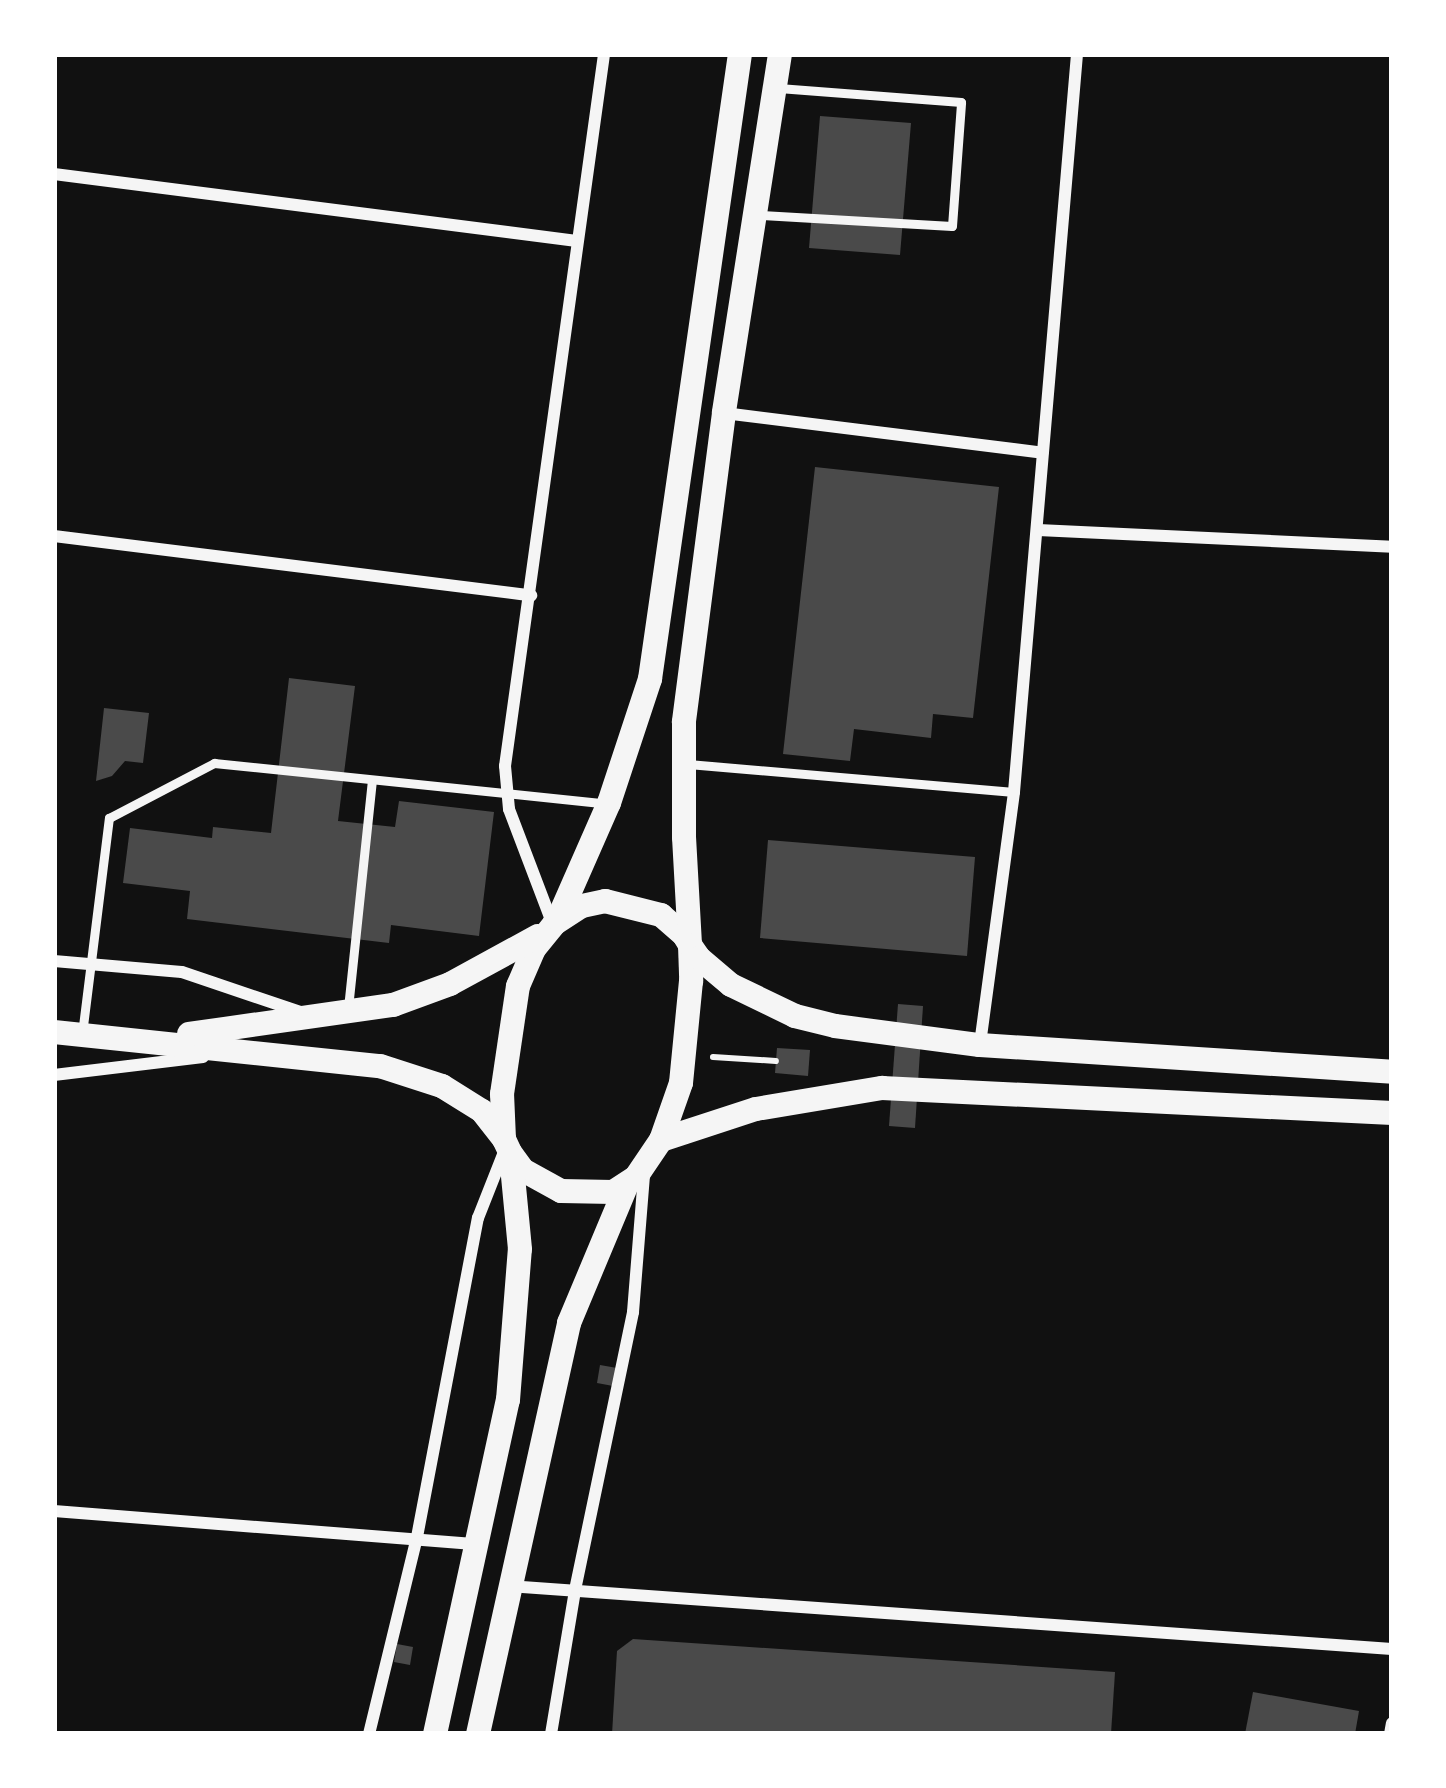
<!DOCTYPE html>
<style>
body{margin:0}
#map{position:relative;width:1446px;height:1788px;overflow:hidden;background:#111;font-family:Barlow,sans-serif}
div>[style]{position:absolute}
.building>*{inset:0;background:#4a4a4a}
.path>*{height:6px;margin:-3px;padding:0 3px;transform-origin:3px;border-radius:3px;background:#f5f5f5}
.service>*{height:9px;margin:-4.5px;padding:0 4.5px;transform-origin:4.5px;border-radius:4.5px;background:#f5f5f5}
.minor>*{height:12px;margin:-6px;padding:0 6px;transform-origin:6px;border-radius:6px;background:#f5f5f5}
.secondary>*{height:24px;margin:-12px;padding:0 12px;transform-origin:12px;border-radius:12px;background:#f5f5f5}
span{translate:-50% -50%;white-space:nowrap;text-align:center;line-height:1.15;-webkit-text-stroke:12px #fff;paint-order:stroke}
.frame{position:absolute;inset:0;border:57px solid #fff;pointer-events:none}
</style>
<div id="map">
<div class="building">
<div style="clip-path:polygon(820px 116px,911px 123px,900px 255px,809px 248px)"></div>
<div style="clip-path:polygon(815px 467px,999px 487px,973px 718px,933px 714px,931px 738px,854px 729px,850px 761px,783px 754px)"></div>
<div style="clip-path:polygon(289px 678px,355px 686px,338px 821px,395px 827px,399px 801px,494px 812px,479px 936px,391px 925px,389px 943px,187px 919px,190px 891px,123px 883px,130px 828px,212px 838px,213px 827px,271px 833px)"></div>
<div style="clip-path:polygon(104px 708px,149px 713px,143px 763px,125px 761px,112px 776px,96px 781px)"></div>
<div style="clip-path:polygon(768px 840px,975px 857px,967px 956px,760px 938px)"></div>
<div style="clip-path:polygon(898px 1004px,923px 1006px,915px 1128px,889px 1126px)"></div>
<div style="clip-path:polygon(777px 1048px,810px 1050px,808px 1076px,775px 1073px)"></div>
<div style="clip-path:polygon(600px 1365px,617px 1368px,613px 1386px,597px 1383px)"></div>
<div style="clip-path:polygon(633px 1639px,1115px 1672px,1111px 1734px,612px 1734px,617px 1651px)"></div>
<div style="clip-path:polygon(397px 1644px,413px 1647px,410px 1665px,394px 1662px)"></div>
<div style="clip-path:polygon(1253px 1692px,1359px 1711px,1355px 1734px,1245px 1734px)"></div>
</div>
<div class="path">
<div style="left:713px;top:1057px;width:63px;rotate:3.6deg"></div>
</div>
<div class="service">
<div style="left:760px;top:215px;width:192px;rotate:3.3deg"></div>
<div style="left:952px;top:226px;width:124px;rotate:-85.8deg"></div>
<div style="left:961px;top:102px;width:183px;rotate:-175.6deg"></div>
<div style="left:688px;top:764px;width:327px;rotate:4.9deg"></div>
<div style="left:348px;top:1008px;width:229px;rotate:-84deg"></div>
<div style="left:82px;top:1034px;width:218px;rotate:-82.9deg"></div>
<div style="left:109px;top:818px;width:119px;rotate:-27.6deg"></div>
<div style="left:214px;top:763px;width:391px;rotate:5.9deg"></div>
</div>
<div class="minor">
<div style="left:54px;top:174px;width:527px;rotate:7.3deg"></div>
<div style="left:724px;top:413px;width:321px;rotate:7.1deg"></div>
<div style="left:1038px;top:530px;width:354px;rotate:2.7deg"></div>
<div style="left:54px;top:536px;width:481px;rotate:7.1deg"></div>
<div style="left:553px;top:925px;width:124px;rotate:-110.8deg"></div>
<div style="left:509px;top:809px;width:43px;rotate:-95.3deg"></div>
<div style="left:505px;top:766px;width:719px;rotate:-82.08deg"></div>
<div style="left:54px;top:961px;width:128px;rotate:4.9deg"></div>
<div style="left:182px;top:972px;width:128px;rotate:18.7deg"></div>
<div style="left:980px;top:1044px;width:254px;rotate:-82.3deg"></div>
<div style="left:1014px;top:792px;width:741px;rotate:-85.12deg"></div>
<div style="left:54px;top:1075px;width:150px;rotate:-6.9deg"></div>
<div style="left:54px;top:1511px;width:424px;rotate:4.5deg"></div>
<div style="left:508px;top:1586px;width:886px;rotate:4.08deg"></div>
<div style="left:369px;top:1734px;width:203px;rotate:-76.3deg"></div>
<div style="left:417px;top:1537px;width:325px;rotate:-79.2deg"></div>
<div style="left:478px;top:1218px;width:71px;rotate:-68.5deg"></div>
<div style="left:551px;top:1734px;width:146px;rotate:-80.5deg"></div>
<div style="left:575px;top:1590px;width:284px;rotate:-78.2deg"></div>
<div style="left:633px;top:1312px;width:138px;rotate:-85.4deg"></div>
<div style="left:1390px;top:1734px;width:11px;rotate:-80deg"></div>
</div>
<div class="secondary">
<div style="left:780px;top:54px;width:363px;rotate:98.9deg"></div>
<div style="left:724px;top:413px;width:312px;rotate:97.4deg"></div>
<div style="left:684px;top:722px;width:115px;rotate:90deg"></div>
<div style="left:684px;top:837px;width:108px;rotate:86.8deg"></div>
<div style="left:690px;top:945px;width:36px;rotate:88deg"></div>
<div style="left:691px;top:981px;width:102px;rotate:95.6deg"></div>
<div style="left:681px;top:1083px;width:60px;rotate:109.3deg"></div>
<div style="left:661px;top:1140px;width:45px;rotate:124deg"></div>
<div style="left:636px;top:1177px;width:27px;rotate:147deg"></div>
<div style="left:613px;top:1192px;width:52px;rotate:-178.9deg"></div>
<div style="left:561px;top:1191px;width:43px;rotate:-151.1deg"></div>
<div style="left:523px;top:1170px;width:22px;rotate:-126deg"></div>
<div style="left:510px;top:1152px;width:14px;rotate:-115deg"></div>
<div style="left:504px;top:1139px;width:45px;rotate:-92.5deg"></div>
<div style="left:502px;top:1094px;width:109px;rotate:-81.6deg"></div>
<div style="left:518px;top:986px;width:40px;rotate:-66.6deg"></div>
<div style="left:534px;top:949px;width:32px;rotate:-51deg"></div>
<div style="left:554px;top:924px;width:33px;rotate:-33deg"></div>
<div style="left:582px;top:906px;width:24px;rotate:-12deg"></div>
<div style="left:605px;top:901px;width:58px;rotate:14deg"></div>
<div style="left:661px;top:915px;width:30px;rotate:41deg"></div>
<div style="left:684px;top:935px;width:12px;rotate:59deg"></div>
<div style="left:690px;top:945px;width:16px;rotate:55deg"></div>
<div style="left:699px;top:958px;width:42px;rotate:40.2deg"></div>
<div style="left:731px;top:985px;width:71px;rotate:25.8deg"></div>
<div style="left:795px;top:1016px;width:41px;rotate:14deg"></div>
<div style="left:835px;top:1026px;width:146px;rotate:7.5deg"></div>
<div style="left:980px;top:1045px;width:413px;rotate:3.7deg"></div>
<div style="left:558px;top:919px;width:127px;rotate:-66.3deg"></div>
<div style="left:609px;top:803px;width:131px;rotate:-71.7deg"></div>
<div style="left:650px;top:679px;width:631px;rotate:-81.81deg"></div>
<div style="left:54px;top:1032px;width:328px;rotate:6deg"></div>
<div style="left:380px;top:1066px;width:65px;rotate:17.9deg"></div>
<div style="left:442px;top:1086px;width:47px;rotate:32deg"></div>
<div style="left:482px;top:1111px;width:36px;rotate:52deg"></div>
<div style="left:189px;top:1034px;width:206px;rotate:-8.1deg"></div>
<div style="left:393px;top:1005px;width:61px;rotate:-20.2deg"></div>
<div style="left:450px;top:984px;width:100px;rotate:-28.6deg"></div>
<div style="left:661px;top:1140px;width:100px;rotate:-18.1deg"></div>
<div style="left:756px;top:1109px;width:128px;rotate:-9.5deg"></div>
<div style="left:882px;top:1088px;width:511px;rotate:2.81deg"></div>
<div style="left:435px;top:1734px;width:342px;rotate:-77.7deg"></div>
<div style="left:508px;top:1400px;width:151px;rotate:-85.5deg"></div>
<div style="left:520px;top:1249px;width:94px;rotate:-95.5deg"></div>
<div style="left:478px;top:1734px;width:421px;rotate:-77.5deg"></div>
<div style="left:569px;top:1323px;width:147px;rotate:-67.3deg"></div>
</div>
<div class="frame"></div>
</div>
